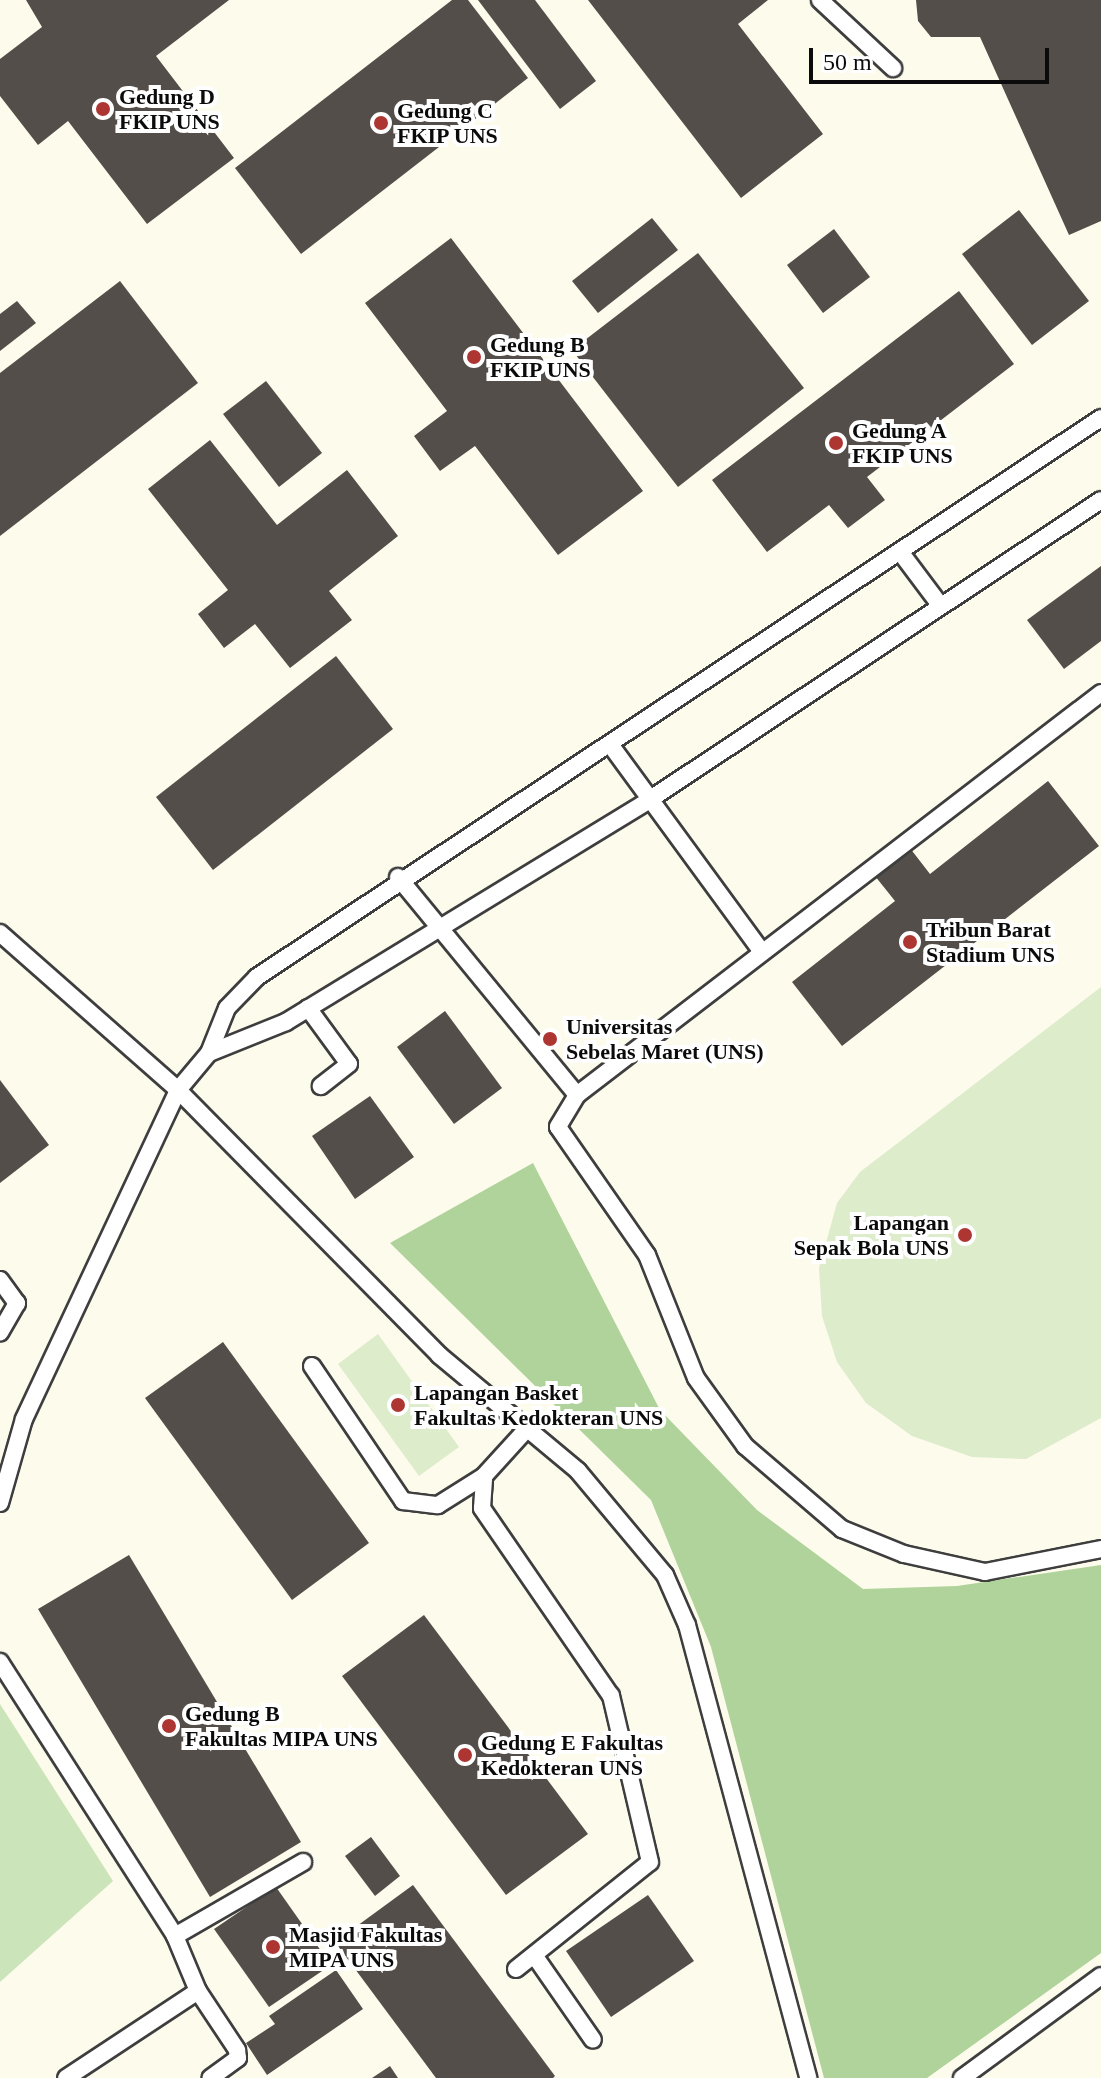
<!DOCTYPE html>
<style>
body{margin:0}
#map{position:relative;width:1101px;height:2078px;overflow:hidden;background:#fdfbec;font-family:Georgia,serif}
div>[style]{position:absolute}
.green>*{inset:0;background:#cce4b9}
.forest>*{inset:0;background:#afd39a}
.pitch>*{inset:0;background:#ddecca}
.building>*{inset:0;background:#534e49}
.roads{filter:drop-shadow(2px 0 #3e3e3e) drop-shadow(-2px 0 #3e3e3e) drop-shadow(0 2px #3e3e3e) drop-shadow(0 -2px #3e3e3e)}
.service>*{height:16px;margin:-8px;padding:0 8px;transform-origin:8px;border-radius:8px;background:#fff}
.dots>*{width:22px;height:22px;translate:-50% -50%;box-sizing:border-box;border:4px solid #fff;border-radius:50%}
span{translate:-50% -50%;white-space:nowrap;text-align:center;line-height:1.15;-webkit-text-stroke:8px #fff;paint-order:stroke}
.poi-label{font-size:22px;color:#0b0b0b;font-weight:700}
.left{translate:0 -50%;text-align:left}
.right{translate:-100% -50%;text-align:right}
.scale{position:absolute;left:809px;top:48px;width:240px;height:36px;box-sizing:border-box;border:4px solid #0b0b0b;border-top:0;padding-left:10px;font-size:24px;line-height:28px;white-space:nowrap;color:#0b0b0b;-webkit-text-stroke:6px #fff;paint-order:stroke}
</style>
<div id="map">
<div class="green">
<div style="clip-path:polygon(0 1704px,113px 1881px,0 1982px)"></div>
</div>
<div class="forest">
<div style="clip-path:polygon(533px 1163px,660px 1410px,757px 1510px,863px 1589px,957px 1586px,1101px 1565px,1101px 1953px,927px 2078px,824px 2078px,711px 1647px,651px 1500px,390px 1243px)"></div>
</div>
<div class="pitch">
<div style="clip-path:polygon(1101px 987px,1101px 1418px,1026px 1459px,972px 1457px,912px 1436px,866px 1403px,837px 1362px,822px 1316px,819px 1268px,837px 1203px,860px 1172px)"></div>
<div style="clip-path:polygon(378px 1334px,459px 1447px,419px 1476px,338px 1364px)"></div>
</div>
<div class="building">
<div style="clip-path:polygon(26px 0,229px 0,156px 56px,234px 158px,147px 224px,68px 121px,38px 145px,0 96px,0 59px,42px 27px)"></div>
<div style="clip-path:polygon(452px 0,468px 0,528px 78px,301px 254px,235px 168px)"></div>
<div style="clip-path:polygon(478px 0,535px 0,596px 81px,560px 109px)"></div>
<div style="clip-path:polygon(588px 0,768px 0,738px 24px,823px 134px,741px 198px)"></div>
<div style="clip-path:polygon(916px 0,1101px 0,1101px 221px,1069px 235px,980px 37px,931px 37px,918px 21px)"></div>
<div style="clip-path:polygon(1019px 210px,1089px 301px,1032px 345px,962px 254px)"></div>
<div style="clip-path:polygon(652px 218px,678px 250px,598px 313px,572px 281px)"></div>
<div style="clip-path:polygon(834px 229px,870px 277px,823px 313px,787px 265px)"></div>
<div style="clip-path:polygon(451px 238px,643px 491px,558px 555px,475px 446px,440px 471px,414px 436px,447px 411px,365px 303px)"></div>
<div style="clip-path:polygon(698px 253px,804px 388px,678px 487px,572px 350px)"></div>
<div style="clip-path:polygon(120px 281px,198px 383px,0 536px,0 373px)"></div>
<div style="clip-path:polygon(959px 291px,1014px 364px,867px 477px,885px 500px,848px 528px,829px 505px,767px 552px,712px 480px)"></div>
<div style="clip-path:polygon(17px 301px,36px 323px,0 351px,0 314px)"></div>
<div style="clip-path:polygon(266px 381px,322px 453px,279px 487px,223px 414px)"></div>
<div style="clip-path:polygon(210px 440px,277px 525px,347px 470px,398px 536px,329px 591px,352px 620px,290px 668px,255px 624px,224px 648px,198px 614px,228px 590px,148px 489px)"></div>
<div style="clip-path:polygon(1101px 566px,1101px 641px,1064px 669px,1027px 620px)"></div>
<div style="clip-path:polygon(336px 656px,393px 729px,213px 870px,156px 797px)"></div>
<div style="clip-path:polygon(1048px 781px,1099px 846px,842px 1046px,792px 982px,895px 901px,871px 871px,906px 843px,930px 874px)"></div>
<div style="clip-path:polygon(445px 1011px,502px 1088px,454px 1124px,397px 1047px)"></div>
<div style="clip-path:polygon(0 1080px,49px 1145px,0 1183px)"></div>
<div style="clip-path:polygon(370px 1096px,414px 1157px,355px 1199px,312px 1136px)"></div>
<div style="clip-path:polygon(223px 1342px,369px 1543px,292px 1600px,145px 1398px)"></div>
<div style="clip-path:polygon(129px 1555px,301px 1842px,210px 1897px,38px 1609px)"></div>
<div style="clip-path:polygon(424px 1615px,588px 1834px,506px 1895px,342px 1676px)"></div>
<div style="clip-path:polygon(371px 1837px,400px 1876px,375px 1896px,345px 1856px)"></div>
<div style="clip-path:polygon(413px 1885px,555px 2076px,553px 2078px,436px 2078px,335px 1942px)"></div>
<div style="clip-path:polygon(276px 1887px,331px 1965px,269px 2007px,214px 1929px)"></div>
<div style="clip-path:polygon(648px 1895px,694px 1961px,611px 2017px,566px 1951px)"></div>
<div style="clip-path:polygon(336px 1970px,363px 2009px,267px 2075px,246px 2043px,275px 2024px,269px 2016px)"></div>
<div style="clip-path:polygon(390px 2066px,398px 2078px,372px 2078px)"></div>
</div>
<div class="roads">
<div class="service">
<div style="left:820px;top:0;width:100px;rotate:43deg"></div>
<div style="left:901px;top:553px;width:65px;rotate:53.1deg"></div>
<div style="left:1101px;top:693px;width:660px;rotate:142.51deg"></div>
<div style="left:577px;top:1095px;width:37px;rotate:121deg"></div>
<div style="left:558px;top:1127px;width:156px;rotate:55.2deg"></div>
<div style="left:647px;top:1255px;width:132px;rotate:68.3deg"></div>
<div style="left:696px;top:1378px;width:84px;rotate:54.2deg"></div>
<div style="left:745px;top:1446px;width:128px;rotate:40.6deg"></div>
<div style="left:842px;top:1529px;width:67px;rotate:22deg"></div>
<div style="left:904px;top:1554px;width:83px;rotate:12.5deg"></div>
<div style="left:985px;top:1572px;width:118px;rotate:-11.2deg"></div>
<div style="left:612px;top:747px;width:254px;rotate:53.8deg"></div>
<div style="left:398px;top:877px;width:282px;rotate:50.6deg"></div>
<div style="left:0;top:933px;width:237px;rotate:41.4deg"></div>
<div style="left:178px;top:1090px;width:372px;rotate:45.4deg"></div>
<div style="left:439px;top:1355px;width:181px;rotate:39.8deg"></div>
<div style="left:578px;top:1471px;width:136px;rotate:50.1deg"></div>
<div style="left:665px;top:1575px;width:55px;rotate:66.3deg"></div>
<div style="left:687px;top:1625px;width:469px;rotate:75deg"></div>
<div style="left:308px;top:1008px;width:69px;rotate:53.8deg"></div>
<div style="left:349px;top:1064px;width:36px;rotate:142deg"></div>
<div style="left:209px;top:1053px;width:83px;rotate:-21.9deg"></div>
<div style="left:286px;top:1022px;width:426px;rotate:-31.4deg"></div>
<div style="left:649px;top:800px;width:542px;rotate:-33.57deg"></div>
<div style="left:0;top:1280px;width:29px;rotate:54deg"></div>
<div style="left:17px;top:1303px;width:34px;rotate:120deg"></div>
<div style="left:312px;top:1366px;width:163px;rotate:56deg"></div>
<div style="left:403px;top:1501px;width:35px;rotate:7deg"></div>
<div style="left:438px;top:1505px;width:54px;rotate:-32.2deg"></div>
<div style="left:0;top:1503px;width:87px;rotate:-74.1deg"></div>
<div style="left:24px;top:1419px;width:363px;rotate:-64.9deg"></div>
<div style="left:178px;top:1090px;width:48px;rotate:-50deg"></div>
<div style="left:209px;top:1053px;width:48px;rotate:-68.2deg"></div>
<div style="left:227px;top:1008px;width:43px;rotate:-45.9deg"></div>
<div style="left:257px;top:977px;width:1012px;rotate:-33.52deg"></div>
<div style="left:0;top:1662px;width:325px;rotate:57.4deg"></div>
<div style="left:175px;top:1936px;width:60px;rotate:67.3deg"></div>
<div style="left:198px;top:1991px;width:158px;rotate:146.6deg"></div>
<div style="left:175px;top:1936px;width:148px;rotate:-30deg"></div>
<div style="left:534px;top:1955px;width:103px;rotate:55.2deg"></div>
<div style="left:516px;top:1969px;width:171px;rotate:-38.6deg"></div>
<div style="left:650px;top:1862px;width:171px;rotate:-103.2deg"></div>
<div style="left:611px;top:1696px;width:228px;rotate:-124.5deg"></div>
<div style="left:482px;top:1508px;width:32px;rotate:-86deg"></div>
<div style="left:484px;top:1476px;width:61px;rotate:-47.7deg"></div>
<div style="left:198px;top:1991px;width:71px;rotate:56.5deg"></div>
<div style="left:237px;top:2050px;width:8px;rotate:83deg"></div>
<div style="left:238px;top:2058px;width:34px;rotate:144deg"></div>
<div style="left:962px;top:2078px;width:172px;rotate:-36.3deg"></div>
</div>
</div>
<div class="dots">
<div style="left:103px;top:109px;background:#ad3632"></div>
<div style="left:381px;top:123px;background:#ad3632"></div>
<div style="left:474px;top:357px;background:#ad3632"></div>
<div style="left:836px;top:443px;background:#ad3632"></div>
<div style="left:910px;top:942px;background:#ad3632"></div>
<div style="left:550px;top:1039px;background:#ad3632"></div>
<div style="left:965px;top:1235px;background:#ad3632"></div>
<div style="left:398px;top:1405px;background:#ad3632"></div>
<div style="left:169px;top:1726px;background:#ad3632"></div>
<div style="left:465px;top:1755px;background:#ad3632"></div>
<div style="left:273px;top:1947px;background:#ad3632"></div>
</div>
<div class="poi-label">
<span class="left" style="left:119px;top:109px">Gedung D<br>FKIP UNS</span>
<span class="left" style="left:397px;top:123px">Gedung C<br>FKIP UNS</span>
<span class="left" style="left:490px;top:357px">Gedung B<br>FKIP UNS</span>
<span class="left" style="left:852px;top:443px">Gedung A<br>FKIP UNS</span>
<span class="left" style="left:926px;top:942px">Tribun Barat<br>Stadium UNS</span>
<span class="left" style="left:566px;top:1039px">Universitas<br>Sebelas Maret (UNS)</span>
<span class="right" style="left:949px;top:1235px">Lapangan<br>Sepak Bola UNS</span>
<span class="left" style="left:414px;top:1405px">Lapangan Basket<br>Fakultas Kedokteran UNS</span>
<span class="left" style="left:185px;top:1726px">Gedung B<br>Fakultas MIPA UNS</span>
<span class="left" style="left:481px;top:1755px">Gedung E Fakultas<br>Kedokteran UNS</span>
<span class="left" style="left:289px;top:1947px">Masjid Fakultas<br>MIPA UNS</span>
</div>
<div class="scale">50 m</div>
</div>
